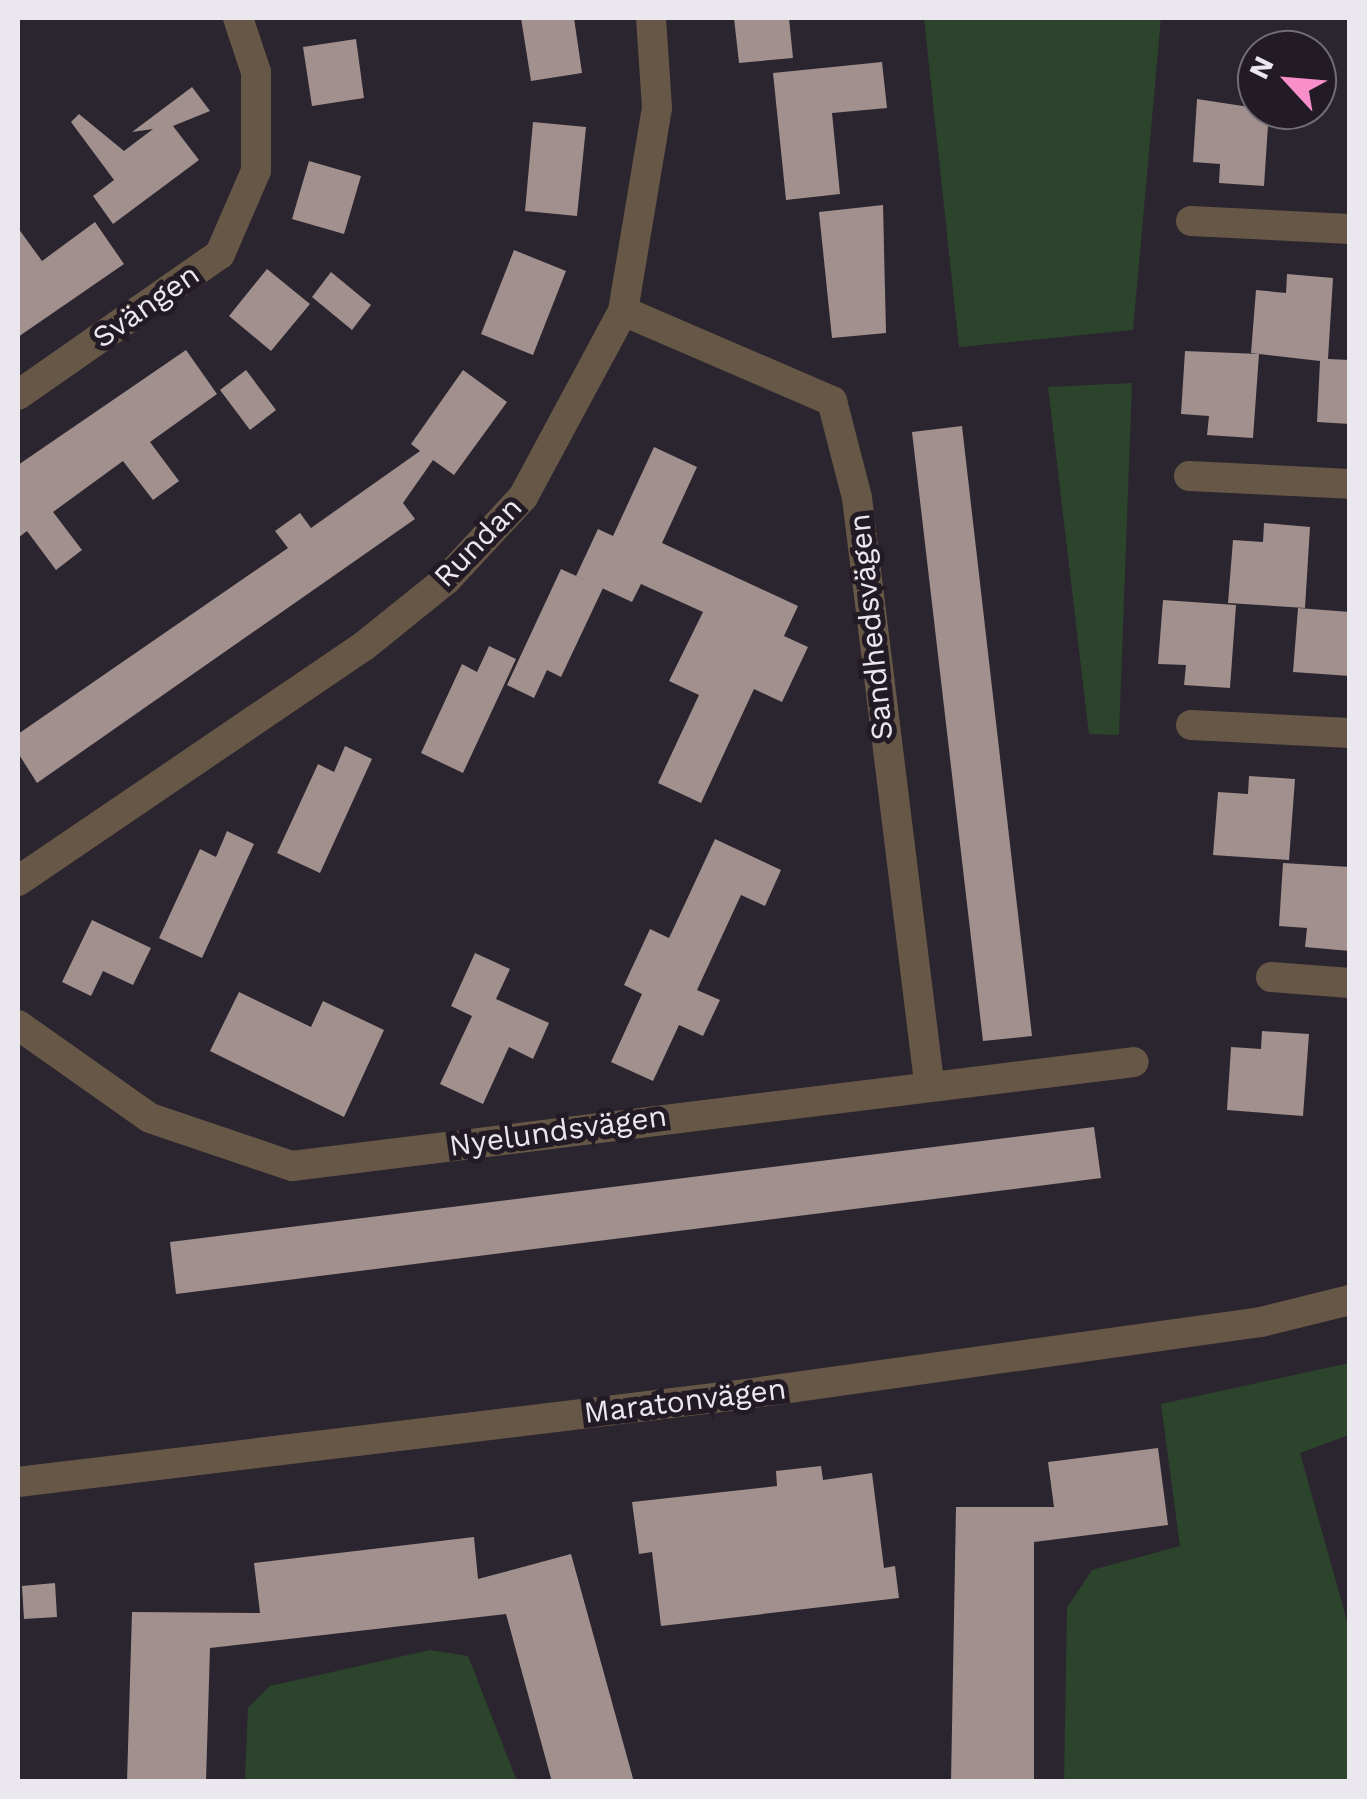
<!DOCTYPE html>
<meta charset="utf-8">
<style>
body{margin:0}
#map{position:relative;width:1367px;height:1799px;overflow:hidden;background:#2b252f;font-family:"Work Sans",sans-serif}
div>[style]{position:absolute}
.green>*{inset:0;background:#2b442b}
.building>*{inset:0;background:#a1908d}
.minor>*{height:30px;margin:-15px;padding:0 15px;transform-origin:15px;border-radius:15px;background:#675746}
span{translate:-50% -50%;white-space:nowrap;text-align:center;line-height:1.15;-webkit-text-stroke:10px #221b26;paint-order:stroke}
.street-label{font-size:30px;color:#ebe7ee}
.frame{position:absolute;inset:0;border:20px solid #ebe7ee;pointer-events:none}
.north{position:absolute;left:1237px;top:30px;width:100px;height:100px;box-sizing:border-box;background:#221b26;border:2px solid #726d76;border-radius:50%;rotate:296deg;font-size:28px;font-weight:700;line-height:40px;text-align:center;color:#ebe7ee}
.north::after{content:'';display:block;margin:auto;width:35px;height:45px;background:#f98fca;clip-path:polygon(50% 0,100% 100%,50% 72%,0 100%)}
</style>
<div id="map">
<div class="green">
<div style="clip-path:polygon(924px 18px,1161px 18px,1133px 330px,959px 347px)"></div>
<div style="clip-path:polygon(1132px 383px,1119px 735px,1089px 734px,1048px 387px)"></div>
<div style="clip-path:polygon(1349px 1363px,1349px 1435px,1300px 1453px,1349px 1628px,1349px 1781px,1064px 1781px,1067px 1608px,1092px 1570px,1180px 1546px,1161px 1404px)"></div>
<div style="clip-path:polygon(430px 1650px,468px 1656px,517px 1781px,245px 1781px,248px 1708px,270px 1686px)"></div>
</div>
<div class="building">
<div style="clip-path:polygon(521px 18px,574px 18px,582px 73px,531px 81px)"></div>
<div style="clip-path:polygon(734px 18px,789px 18px,793px 58px,739px 63px)"></div>
<div style="clip-path:polygon(356px 39px,364px 98px,312px 106px,303px 47px)"></div>
<div style="clip-path:polygon(882px 62px,887px 108px,832px 113px,840px 194px,786px 200px,773px 73px)"></div>
<div style="clip-path:polygon(192px 87px,210px 111px,173px 126px,199px 160px,113px 224px,93px 196px,114px 180px,71px 122px,79px 114px,124px 151px,153px 129px,132px 132px)"></div>
<div style="clip-path:polygon(1197px 99px,1269px 110px,1264px 186px,1219px 183px,1220px 164px,1193px 162px)"></div>
<div style="clip-path:polygon(533px 122px,586px 127px,577px 216px,525px 211px)"></div>
<div style="clip-path:polygon(309px 161px,361px 176px,344px 234px,292px 219px)"></div>
<div style="clip-path:polygon(883px 205px,886px 333px,832px 338px,819px 212px)"></div>
<div style="clip-path:polygon(95px 222px,124px 264px,18px 337px,18px 228px,42px 261px)"></div>
<div style="clip-path:polygon(514px 250px,566px 271px,533px 355px,481px 334px)"></div>
<div style="clip-path:polygon(267px 269px,310px 304px,271px 351px,229px 316px)"></div>
<div style="clip-path:polygon(331px 272px,371px 305px,352px 330px,312px 297px)"></div>
<div style="clip-path:polygon(1287px 274px,1333px 278px,1328px 359px,1350px 360px,1350px 424px,1317px 422px,1320px 361px,1251px 353px,1256px 290px,1286px 293px)"></div>
<div style="clip-path:polygon(186px 350px,217px 394px,150px 442px,179px 481px,153px 500px,123px 461px,53px 512px,82px 550px,56px 570px,27px 531px,18px 538px,18px 465px)"></div>
<div style="clip-path:polygon(1185px 351px,1259px 354px,1253px 438px,1207px 435px,1209px 416px,1181px 414px)"></div>
<div style="clip-path:polygon(246px 370px,276px 410px,250px 430px,220px 390px)"></div>
<div style="clip-path:polygon(463px 370px,507px 402px,454px 475px,433px 460px,403px 503px,415px 519px,37px 783px,18px 753px,18px 734px,288px 548px,275px 531px,300px 513px,311px 528px,420px 451px,411px 444px)"></div>
<div style="clip-path:polygon(962px 426px,1032px 1036px,983px 1041px,912px 432px)"></div>
<div style="clip-path:polygon(654px 447px,697px 467px,662px 543px,798px 606px,784px 636px,808px 647px,782px 702px,754px 689px,701px 803px,658px 783px,699px 695px,669px 681px,703px 612px,641px 584px,632px 602px,576px 576px,598px 529px,613px 536px)"></div>
<div style="clip-path:polygon(1264px 523px,1310px 527px,1305px 608px,1228px 603px,1233px 540px,1263px 542px)"></div>
<div style="clip-path:polygon(561px 569px,603px 588px,561px 677px,547px 670px,534px 698px,507px 685px)"></div>
<div style="clip-path:polygon(1163px 600px,1236px 605px,1230px 688px,1184px 685px,1186px 665px,1158px 664px)"></div>
<div style="clip-path:polygon(1298px 608px,1350px 612px,1350px 676px,1293px 672px)"></div>
<div style="clip-path:polygon(489px 646px,516px 659px,463px 773px,421px 753px,462px 664px,477px 672px)"></div>
<div style="clip-path:polygon(345px 746px,372px 759px,320px 873px,277px 853px,318px 764px,334px 772px)"></div>
<div style="clip-path:polygon(1249px 776px,1295px 779px,1289px 860px,1213px 855px,1218px 792px,1248px 794px)"></div>
<div style="clip-path:polygon(227px 831px,254px 844px,202px 958px,159px 938px,200px 849px,216px 857px)"></div>
<div style="clip-path:polygon(715px 839px,781px 870px,765px 906px,741px 895px,697px 990px,720px 1000px,703px 1036px,679px 1025px,653px 1081px,611px 1062px,642px 994px,624px 985px,650px 929px,669px 938px)"></div>
<div style="clip-path:polygon(1283px 863px,1350px 867px,1350px 951px,1305px 947px,1307px 928px,1279px 926px)"></div>
<div style="clip-path:polygon(92px 920px,151px 948px,133px 985px,103px 971px,91px 996px,62px 982px)"></div>
<div style="clip-path:polygon(475px 953px,510px 969px,496px 999px,549px 1023px,533px 1059px,509px 1047px,483px 1104px,440px 1084px,472px 1016px,451px 1006px)"></div>
<div style="clip-path:polygon(239px 992px,311px 1027px,323px 1001px,384px 1030px,344px 1117px,210px 1051px)"></div>
<div style="clip-path:polygon(1262px 1031px,1309px 1034px,1303px 1116px,1227px 1110px,1231px 1047px,1261px 1049px)"></div>
<div style="clip-path:polygon(1094px 1127px,1101px 1178px,176px 1294px,170px 1242px)"></div>
<div style="clip-path:polygon(1158px 1448px,1168px 1525px,1034px 1542px,1034px 1782px,951px 1782px,956px 1507px,1054px 1507px,1048px 1462px)"></div>
<div style="clip-path:polygon(821px 1466px,823px 1480px,872px 1473px,884px 1568px,895px 1566px,899px 1598px,661px 1626px,652px 1552px,639px 1554px,632px 1502px,777px 1486px,776px 1471px)"></div>
<div style="clip-path:polygon(474px 1537px,478px 1579px,571px 1554px,634px 1782px,552px 1782px,506px 1614px,210px 1648px,206px 1782px,127px 1782px,132px 1612px,260px 1613px,254px 1563px)"></div>
<div style="clip-path:polygon(55px 1583px,57px 1617px,24px 1619px,22px 1586px)"></div>
</div>
<div class="minor">
<div style="left:1191px;top:221px;width:159px;rotate:2.9deg"></div>
<div style="left:623px;top:311px;width:228px;rotate:23.3deg"></div>
<div style="left:832px;top:401px;width:100px;rotate:75.5deg"></div>
<div style="left:857px;top:498px;width:588px;rotate:82.97deg"></div>
<div style="left:18px;top:395px;width:246px;rotate:-34.9deg"></div>
<div style="left:220px;top:254px;width:90px;rotate:-66.6deg"></div>
<div style="left:256px;top:171px;width:99px;rotate:-90deg"></div>
<div style="left:256px;top:72px;width:57px;rotate:-108.4deg"></div>
<div style="left:1189px;top:476px;width:161px;rotate:2.8deg"></div>
<div style="left:1191px;top:725px;width:159px;rotate:2.9deg"></div>
<div style="left:18px;top:881px;width:418px;rotate:-34.2deg"></div>
<div style="left:364px;top:646px;width:107px;rotate:-38.9deg"></div>
<div style="left:447px;top:579px;width:112px;rotate:-47.2deg"></div>
<div style="left:523px;top:497px;width:211px;rotate:-61.7deg"></div>
<div style="left:623px;top:311px;width:206px;rotate:-80.5deg"></div>
<div style="left:657px;top:108px;width:90px;rotate:-93.8deg"></div>
<div style="left:1271px;top:977px;width:79px;rotate:4.3deg"></div>
<div style="left:18px;top:1025px;width:161px;rotate:35.2deg"></div>
<div style="left:150px;top:1118px;width:150px;rotate:18.7deg"></div>
<div style="left:292px;top:1166px;width:848px;rotate:-7.04deg"></div>
<div style="left:18px;top:1482px;width:733px;rotate:-6.89deg"></div>
<div style="left:746px;top:1394px;width:520px;rotate:-7.96deg"></div>
<div style="left:1261px;top:1322px;width:92px;rotate:-13.9deg"></div>
</div>
<div class="street-label">
<span style="left:146px;top:306px;rotate:-35deg">Svängen</span>
<span style="left:478px;top:542px;rotate:-46deg">Rundan</span>
<span style="left:871px;top:627px;rotate:-96deg">Sandhedsvägen</span>
<span style="left:558px;top:1131px;rotate:-8deg">Nyelundsvägen</span>
<span style="left:685px;top:1401px;rotate:-7deg">Maratonvägen</span>
</div>
<div class="frame"></div>
<div class="north">N</div>
</div>
